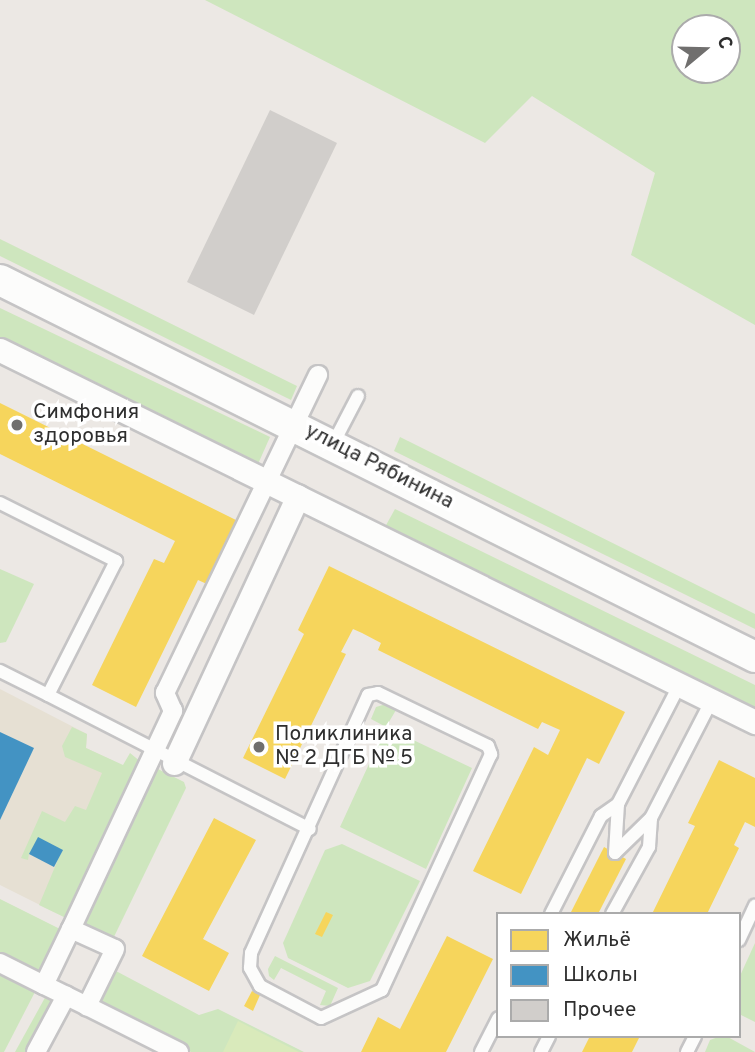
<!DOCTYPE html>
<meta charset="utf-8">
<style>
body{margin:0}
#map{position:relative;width:755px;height:1052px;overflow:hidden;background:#ece8e4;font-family:Overpass,sans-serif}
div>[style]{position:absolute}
.education>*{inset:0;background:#e6e0d3}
.green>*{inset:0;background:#cee6be}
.pitch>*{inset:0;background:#d9eabb}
.homes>*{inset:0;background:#f6d55c}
.schools>*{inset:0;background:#4393c3}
.building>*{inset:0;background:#d1cecb}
.roads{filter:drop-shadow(2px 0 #c5c4c5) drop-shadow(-2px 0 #c5c4c5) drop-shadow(0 2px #c5c4c5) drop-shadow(0 -2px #c5c4c5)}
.service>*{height:12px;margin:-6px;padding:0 6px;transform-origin:6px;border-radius:6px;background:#fcfcfb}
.pedestrian>*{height:18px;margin:-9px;padding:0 9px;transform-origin:9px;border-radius:9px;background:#fcfcfb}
.minor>*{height:23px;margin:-11.5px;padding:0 11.5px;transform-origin:11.5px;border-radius:11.5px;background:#fcfcfb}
.tertiary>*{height:30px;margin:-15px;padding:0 15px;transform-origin:15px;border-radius:15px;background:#fcfcfb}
.dots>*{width:19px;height:19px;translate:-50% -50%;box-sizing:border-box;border:4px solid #fff;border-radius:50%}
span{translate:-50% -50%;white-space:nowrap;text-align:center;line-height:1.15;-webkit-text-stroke:7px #fff;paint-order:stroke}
.poi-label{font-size:21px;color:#2e2e2e}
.left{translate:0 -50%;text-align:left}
.street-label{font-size:21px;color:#2e2e2e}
.legend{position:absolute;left:496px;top:912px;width:245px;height:126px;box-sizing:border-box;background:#fff;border:2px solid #ababab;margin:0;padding:9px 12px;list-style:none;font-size:21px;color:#2e2e2e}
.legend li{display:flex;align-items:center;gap:14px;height:35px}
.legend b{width:35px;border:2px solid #ababab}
.north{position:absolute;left:671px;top:14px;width:70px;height:70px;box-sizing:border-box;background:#fff;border:2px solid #ababab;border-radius:50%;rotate:71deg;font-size:19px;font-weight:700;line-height:28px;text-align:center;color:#2e2e2e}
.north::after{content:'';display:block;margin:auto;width:24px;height:32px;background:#706f6e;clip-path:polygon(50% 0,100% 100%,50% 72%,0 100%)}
</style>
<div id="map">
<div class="education">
<div style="clip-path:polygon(0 689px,87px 734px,86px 748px,124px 766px,54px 912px,0 885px)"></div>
</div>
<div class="green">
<div style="clip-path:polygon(evenodd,205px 0,755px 0,755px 325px,631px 255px,655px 173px,532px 96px,485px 143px,205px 0,685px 28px,727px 28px,727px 70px,685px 70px,685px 28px)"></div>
<div style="clip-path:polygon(0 239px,297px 386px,291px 400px,0 256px)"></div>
<div style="clip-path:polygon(0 308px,270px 437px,258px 464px,0 339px)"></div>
<div style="clip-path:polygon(400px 437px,755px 614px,755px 629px,394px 451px)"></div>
<div style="clip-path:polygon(395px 509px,755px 685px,755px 712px,385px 527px)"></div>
<div style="clip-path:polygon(0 569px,34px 584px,6px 642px,0 643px)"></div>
<div style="clip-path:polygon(386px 704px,396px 710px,386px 727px,472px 768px,426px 869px,340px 827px,386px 727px,371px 719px,376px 707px)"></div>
<div style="clip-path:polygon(72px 727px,87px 734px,86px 748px,123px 765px,130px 753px,141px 762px,68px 919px,39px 905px,62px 850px,29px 854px,28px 860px,21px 858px,42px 811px,65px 822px,75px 806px,86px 810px,102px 773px,65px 757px,62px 746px)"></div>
<div style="clip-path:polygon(158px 769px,184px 782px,186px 788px,111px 943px,80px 927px,151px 770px)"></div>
<div style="clip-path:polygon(342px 844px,420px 881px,370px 981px,348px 988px,288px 958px,283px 943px,325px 850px)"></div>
<div style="clip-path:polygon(0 899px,62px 930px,41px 977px,0 957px)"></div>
<div style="clip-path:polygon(755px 943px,755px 1022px,739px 1014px,739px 978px)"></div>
<div style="clip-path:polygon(275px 956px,338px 988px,330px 1006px,320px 1005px,326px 991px,281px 968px,274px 980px,269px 976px,268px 969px)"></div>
<div style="clip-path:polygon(0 970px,37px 988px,4px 1052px,0 1052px)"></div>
<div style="clip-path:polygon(116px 971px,199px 1015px,218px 1009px,304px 1052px,191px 1052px,99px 1006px)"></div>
<div style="clip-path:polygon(47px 994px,58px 999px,31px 1052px,15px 1052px)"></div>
<div style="clip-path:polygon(721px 1036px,726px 1036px,755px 1052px,705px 1052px,710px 1040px)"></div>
</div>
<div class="pitch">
<div style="clip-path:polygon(238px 1021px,299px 1052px,223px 1052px)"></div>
</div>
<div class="homes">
<div style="clip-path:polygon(0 403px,240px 522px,209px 585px,198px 580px,136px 707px,92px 685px,154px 559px,164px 563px,175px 541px,0 454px)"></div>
<div style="clip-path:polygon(329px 566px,625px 712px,599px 764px,587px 758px,521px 894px,473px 871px,534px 747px,548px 755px,560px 730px,542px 722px,538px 729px,378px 650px,381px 643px,362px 633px,353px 629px,341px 652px,346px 654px,285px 779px,243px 758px,304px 634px,298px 630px)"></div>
<div style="clip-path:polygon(719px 760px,755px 778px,755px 827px,745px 822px,734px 845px,739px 848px,707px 914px,652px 914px,695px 826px,688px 823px)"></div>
<div style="clip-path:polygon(214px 818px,256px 840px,203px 939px,229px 953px,209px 991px,142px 956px)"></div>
<div style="clip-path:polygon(604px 847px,626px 859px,598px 914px,570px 914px)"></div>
<div style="clip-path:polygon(326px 912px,333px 915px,322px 937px,315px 934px)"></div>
<div style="clip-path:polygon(447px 936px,493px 959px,446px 1052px,361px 1052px,378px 1017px,400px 1029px)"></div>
<div style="clip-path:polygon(252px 991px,260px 995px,253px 1011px,244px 1006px)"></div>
<div style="clip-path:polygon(590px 1036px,640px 1036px,632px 1052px,582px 1052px)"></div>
</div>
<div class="schools">
<div style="clip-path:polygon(0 732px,34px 748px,0 820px)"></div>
<div style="clip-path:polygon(38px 837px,63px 850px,54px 867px,29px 854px)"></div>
</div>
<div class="building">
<div style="clip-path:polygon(270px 110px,337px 143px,254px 315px,187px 282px)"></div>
</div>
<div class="roads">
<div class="service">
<div style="left:333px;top:444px;width:54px;rotate:-62.5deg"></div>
<div style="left:0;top:503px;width:130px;rotate:26.6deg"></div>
<div style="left:116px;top:561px;width:150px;rotate:116.9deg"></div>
<div style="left:48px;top:695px;width:54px;rotate:-153.4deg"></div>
<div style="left:378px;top:693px;width:122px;rotate:25.7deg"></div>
<div style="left:488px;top:746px;width:9px;rotate:69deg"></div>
<div style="left:491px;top:754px;width:260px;rotate:114.8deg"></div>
<div style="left:382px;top:990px;width:67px;rotate:155.3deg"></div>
<div style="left:321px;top:1018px;width:69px;rotate:-152.3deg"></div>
<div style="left:260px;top:986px;width:21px;rotate:-119deg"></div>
<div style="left:250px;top:968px;width:15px;rotate:-86deg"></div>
<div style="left:251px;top:953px;width:283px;rotate:-65.6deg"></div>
<div style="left:368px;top:695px;width:10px;rotate:-11deg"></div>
<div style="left:48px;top:695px;width:294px;rotate:27.1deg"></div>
<div style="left:618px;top:804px;width:49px;rotate:93.5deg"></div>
<div style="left:615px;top:853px;width:50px;rotate:-44.2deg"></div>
<div style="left:551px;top:914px;width:110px;rotate:-63deg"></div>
<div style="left:601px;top:816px;width:21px;rotate:-35deg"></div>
<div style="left:618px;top:804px;width:135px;rotate:-62.7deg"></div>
<div style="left:612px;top:914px;width:77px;rotate:-61.1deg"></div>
<div style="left:649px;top:847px;width:29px;rotate:-86deg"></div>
<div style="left:651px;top:818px;width:133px;rotate:-62.7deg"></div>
<div style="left:739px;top:940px;width:38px;rotate:-65deg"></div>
<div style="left:481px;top:1052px;width:38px;rotate:-63deg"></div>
<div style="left:541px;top:1052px;width:18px;rotate:-63deg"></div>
<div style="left:687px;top:1052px;width:18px;rotate:-63deg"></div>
</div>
<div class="pedestrian">
<div style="left:71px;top:929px;width:241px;rotate:-64.9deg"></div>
<div style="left:173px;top:711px;width:20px;rotate:-114deg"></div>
<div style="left:165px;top:693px;width:353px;rotate:-64.3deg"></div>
<div style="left:71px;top:929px;width:48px;rotate:24.4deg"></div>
<div style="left:115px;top:949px;width:64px;rotate:116.2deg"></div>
<div style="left:87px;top:1006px;width:48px;rotate:-154deg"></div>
<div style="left:44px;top:985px;width:62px;rotate:-64.3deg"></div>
<div style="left:0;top:963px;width:49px;rotate:26.6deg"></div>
<div style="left:87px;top:1006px;width:103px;rotate:26.6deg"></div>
<div style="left:36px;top:1052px;width:64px;rotate:-61.8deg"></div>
</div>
<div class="minor">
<div style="left:0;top:350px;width:842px;rotate:26.23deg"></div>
<div style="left:174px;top:763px;width:294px;rotate:-65.1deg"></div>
</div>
<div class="tertiary">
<div style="left:0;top:280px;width:844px;rotate:26.53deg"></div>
</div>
</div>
<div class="dots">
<div style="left:17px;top:425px;background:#706f6e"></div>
<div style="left:259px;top:747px;background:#706f6e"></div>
</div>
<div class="poi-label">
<span class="left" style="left:33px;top:425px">Симфония<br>здоровья</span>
<span class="left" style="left:275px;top:747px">Поликлиника<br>№ 2 ДГБ № 5</span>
</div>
<div class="street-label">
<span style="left:379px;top:467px;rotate:27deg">улица Рябинина</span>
</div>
<ul class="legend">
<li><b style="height:19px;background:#f6d55c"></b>Жильё</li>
<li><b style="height:19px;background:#4393c3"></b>Школы</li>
<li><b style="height:19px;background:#d1cecb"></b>Прочее</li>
</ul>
<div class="north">С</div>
</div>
